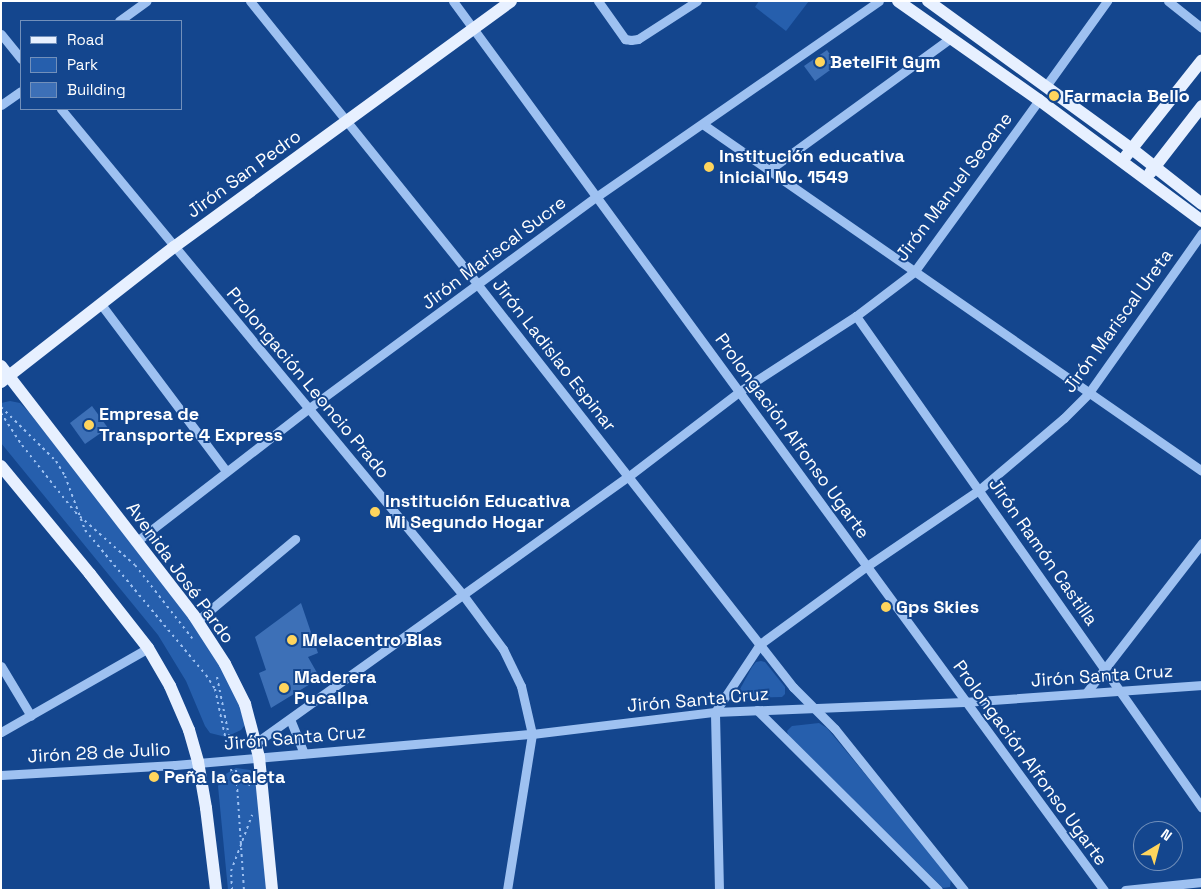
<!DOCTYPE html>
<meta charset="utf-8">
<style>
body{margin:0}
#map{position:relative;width:1203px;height:891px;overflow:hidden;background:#14468e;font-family:"Space Grotesk",sans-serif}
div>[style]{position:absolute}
.green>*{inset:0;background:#265fad}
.building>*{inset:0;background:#3d70b7}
.path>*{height:2px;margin-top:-1px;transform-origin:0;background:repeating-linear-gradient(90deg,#9ec1f1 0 2.5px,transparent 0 6.5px)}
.minor>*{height:9px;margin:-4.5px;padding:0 4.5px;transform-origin:4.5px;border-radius:4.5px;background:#9ec1f1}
.major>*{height:12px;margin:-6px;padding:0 6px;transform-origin:6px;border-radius:6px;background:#e7f0ff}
.dots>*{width:14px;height:14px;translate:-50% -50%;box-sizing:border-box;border:2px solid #14468e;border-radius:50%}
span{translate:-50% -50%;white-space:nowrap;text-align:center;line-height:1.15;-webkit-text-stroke:4px #14468e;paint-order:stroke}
.poi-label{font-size:18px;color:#fff;font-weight:700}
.left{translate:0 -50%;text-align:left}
.street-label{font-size:18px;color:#fff}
.frame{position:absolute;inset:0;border:2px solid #fff;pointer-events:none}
.legend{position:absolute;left:20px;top:20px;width:162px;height:90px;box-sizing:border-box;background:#14468e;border:1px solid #7290bb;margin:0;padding:6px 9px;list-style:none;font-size:15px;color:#fff}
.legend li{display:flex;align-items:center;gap:10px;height:25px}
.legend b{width:25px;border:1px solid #7290bb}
.north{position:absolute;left:1133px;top:821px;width:50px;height:50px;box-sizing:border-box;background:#14468e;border:1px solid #7290bb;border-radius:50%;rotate:37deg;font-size:14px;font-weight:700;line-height:20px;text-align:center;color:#fff}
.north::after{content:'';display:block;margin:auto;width:18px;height:22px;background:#ffd55d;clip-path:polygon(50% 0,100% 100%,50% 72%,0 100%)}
</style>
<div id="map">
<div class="green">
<div style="clip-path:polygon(759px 1px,809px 1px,786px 31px,755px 7px)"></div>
<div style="clip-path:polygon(10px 401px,20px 403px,28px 411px,195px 622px,237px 697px,245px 725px,241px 730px,226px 737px,210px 733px,205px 726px,186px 681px,158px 635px,1px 443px,1px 403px)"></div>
<div style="clip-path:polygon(761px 661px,765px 662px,785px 687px,785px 694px,782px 697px,742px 698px,740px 689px,752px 667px,756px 662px)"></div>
<div style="clip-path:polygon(819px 723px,827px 728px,951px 878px,950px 887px,943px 888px,789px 738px,787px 731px,792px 726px)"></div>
<div style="clip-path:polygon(236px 768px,250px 770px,255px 773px,269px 890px,228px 890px,218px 786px,224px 775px)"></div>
</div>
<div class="building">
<div style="clip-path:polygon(827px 50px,837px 65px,815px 81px,804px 66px)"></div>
<div style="clip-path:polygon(92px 406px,108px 428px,85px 444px,70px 423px)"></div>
<div style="clip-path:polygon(301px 603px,318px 653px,308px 657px,320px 678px,271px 708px,259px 673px,266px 670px,255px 637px)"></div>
</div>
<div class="path">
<div style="left:1px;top:407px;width:77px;rotate:44.5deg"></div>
<div style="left:56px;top:461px;width:17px;rotate:59deg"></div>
<div style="left:65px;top:476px;width:58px;rotate:69.7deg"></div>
<div style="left:85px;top:530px;width:189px;rotate:50.2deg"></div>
<div style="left:206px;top:675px;width:17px;rotate:57deg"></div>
<div style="left:215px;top:689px;width:62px;rotate:78deg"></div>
<div style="left:1px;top:413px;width:38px;rotate:57deg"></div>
<div style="left:22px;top:445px;width:85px;rotate:51.7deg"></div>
<div style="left:75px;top:512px;width:80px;rotate:41.5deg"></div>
<div style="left:135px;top:565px;width:93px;rotate:52deg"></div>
<div style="left:217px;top:677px;width:76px;rotate:78.5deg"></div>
<div style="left:231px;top:769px;width:4px;rotate:76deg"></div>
<div style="left:232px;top:773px;width:22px;rotate:34deg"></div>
<div style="left:236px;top:770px;width:120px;rotate:86.2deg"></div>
<div style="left:232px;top:890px;width:19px;rotate:-93deg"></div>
<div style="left:231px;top:871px;width:60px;rotate:-69.4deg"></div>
</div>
<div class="minor">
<div style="left:250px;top:1px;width:364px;rotate:51.2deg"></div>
<div style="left:478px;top:285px;width:511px;rotate:51.92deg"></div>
<div style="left:793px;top:687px;width:59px;rotate:45deg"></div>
<div style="left:835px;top:729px;width:206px;rotate:51.3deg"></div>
<div style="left:453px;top:1px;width:1102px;rotate:53.79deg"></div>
<div style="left:598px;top:1px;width:47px;rotate:54.6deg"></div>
<div style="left:625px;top:39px;width:6px;rotate:9deg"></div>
<div style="left:631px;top:40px;width:7px;rotate:-8deg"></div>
<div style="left:638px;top:39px;width:70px;rotate:-32.8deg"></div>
<div style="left:1168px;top:1px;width:43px;rotate:38.5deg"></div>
<div style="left:119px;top:21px;width:34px;rotate:-36deg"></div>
<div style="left:1px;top:34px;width:32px;rotate:51deg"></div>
<div style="left:1046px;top:86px;width:105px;rotate:-54.3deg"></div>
<div style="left:1px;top:105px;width:24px;rotate:-35deg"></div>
<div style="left:61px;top:109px;width:631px;rotate:50.4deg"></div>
<div style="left:463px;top:595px;width:67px;rotate:53.5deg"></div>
<div style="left:503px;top:649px;width:41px;rotate:64.1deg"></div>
<div style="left:521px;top:686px;width:49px;rotate:77.1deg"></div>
<div style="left:532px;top:734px;width:158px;rotate:99.1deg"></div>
<div style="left:704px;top:125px;width:606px;rotate:34.79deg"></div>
<div style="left:769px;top:170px;width:225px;rotate:-36deg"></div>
<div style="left:100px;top:303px;width:210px;rotate:53.1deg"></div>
<div style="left:856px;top:316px;width:601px;rotate:54.88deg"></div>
<div style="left:137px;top:541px;width:216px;rotate:-37.7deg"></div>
<div style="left:308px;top:409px;width:358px;rotate:-36.4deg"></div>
<div style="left:596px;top:197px;width:344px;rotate:-34.7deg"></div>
<div style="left:197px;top:621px;width:128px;rotate:-39.9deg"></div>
<div style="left:1px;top:666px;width:58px;rotate:59deg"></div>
<div style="left:1086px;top:693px;width:190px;rotate:-52.3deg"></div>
<div style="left:757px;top:710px;width:255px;rotate:44.8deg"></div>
<div style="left:290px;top:719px;width:37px;rotate:68deg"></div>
<div style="left:1px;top:732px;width:169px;rotate:-29.7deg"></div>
<div style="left:257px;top:742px;width:457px;rotate:-35.6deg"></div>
<div style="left:629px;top:476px;width:140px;rotate:-37.4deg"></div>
<div style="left:740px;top:391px;width:138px;rotate:-32.9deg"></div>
<div style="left:856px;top:316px;width:73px;rotate:-37.2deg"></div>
<div style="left:914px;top:272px;width:213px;rotate:-54deg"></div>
<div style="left:1px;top:775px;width:174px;rotate:-3.3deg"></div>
<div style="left:175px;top:765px;width:358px;rotate:-5deg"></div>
<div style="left:532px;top:734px;width:184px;rotate:-6.9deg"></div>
<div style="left:715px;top:712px;width:249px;rotate:-2.3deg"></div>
<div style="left:964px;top:702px;width:239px;rotate:-4.1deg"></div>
<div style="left:719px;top:890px;width:178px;rotate:-91.3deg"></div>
<div style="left:715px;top:712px;width:82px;rotate:-56.5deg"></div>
<div style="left:760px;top:644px;width:132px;rotate:-36.1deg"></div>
<div style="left:867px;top:566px;width:135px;rotate:-34.2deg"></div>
<div style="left:979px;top:490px;width:111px;rotate:-40.3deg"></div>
<div style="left:1064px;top:418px;width:34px;rotate:-45deg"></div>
<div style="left:1088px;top:394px;width:197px;rotate:-54.7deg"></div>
<div style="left:1125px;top:890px;width:77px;rotate:-5.9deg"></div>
</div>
<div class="major">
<div style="left:898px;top:1px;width:172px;rotate:35.1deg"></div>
<div style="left:1039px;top:100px;width:203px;rotate:36.6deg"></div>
<div style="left:928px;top:1px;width:252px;rotate:36deg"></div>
<div style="left:1132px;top:149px;width:89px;rotate:38.2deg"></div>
<div style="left:1126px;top:156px;width:122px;rotate:-51.6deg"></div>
<div style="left:1150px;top:173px;width:85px;rotate:-52.2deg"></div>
<div style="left:1px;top:366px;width:316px;rotate:52.3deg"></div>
<div style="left:194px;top:616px;width:57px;rotate:57.1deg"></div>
<div style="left:225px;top:664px;width:45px;rotate:63.4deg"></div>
<div style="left:245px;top:704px;width:55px;rotate:75.2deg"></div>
<div style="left:259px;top:757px;width:134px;rotate:84.4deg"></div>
<div style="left:1px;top:382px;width:219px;rotate:-38deg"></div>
<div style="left:174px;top:247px;width:417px;rotate:-36.1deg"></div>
<div style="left:1px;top:466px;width:140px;rotate:50.5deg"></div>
<div style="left:90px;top:574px;width:94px;rotate:51.9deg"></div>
<div style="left:148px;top:648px;width:44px;rotate:59.9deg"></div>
<div style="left:170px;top:686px;width:48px;rotate:66.6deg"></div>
<div style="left:189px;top:730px;width:33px;rotate:74deg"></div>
<div style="left:198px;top:762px;width:47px;rotate:80.1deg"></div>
<div style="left:206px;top:808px;width:83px;rotate:83deg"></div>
</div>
<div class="dots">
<div style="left:820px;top:62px;background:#ffd55d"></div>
<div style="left:1054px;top:96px;background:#ffd55d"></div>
<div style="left:709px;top:167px;background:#ffd55d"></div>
<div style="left:89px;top:425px;background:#ffd55d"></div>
<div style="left:375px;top:512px;background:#ffd55d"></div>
<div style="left:886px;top:607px;background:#ffd55d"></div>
<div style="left:292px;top:640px;background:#ffd55d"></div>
<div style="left:284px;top:688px;background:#ffd55d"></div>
<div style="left:154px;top:777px;background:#ffd55d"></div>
</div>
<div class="poi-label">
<span class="left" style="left:830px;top:62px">BetelFit Gym</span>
<span class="left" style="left:1064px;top:96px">Farmacia Bello</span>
<span class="left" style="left:719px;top:167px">Institución educativa<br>inicial No. 1549</span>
<span class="left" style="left:99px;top:425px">Empresa de<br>Transporte 4 Express</span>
<span class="left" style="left:385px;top:512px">Institución Educativa<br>Mi Segundo Hogar</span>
<span class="left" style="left:896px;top:607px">Gps Skies</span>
<span class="left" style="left:302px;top:640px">Melacentro Blas</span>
<span class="left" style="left:294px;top:688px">Maderera<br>Pucallpa</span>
<span class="left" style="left:164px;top:777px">Peña la caleta</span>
</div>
<div class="street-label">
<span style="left:244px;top:174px;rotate:-36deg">Jirón San Pedro</span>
<span style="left:954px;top:187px;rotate:-53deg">Jirón Manuel Seoane</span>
<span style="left:494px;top:253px;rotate:-37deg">Jirón Mariscal Sucre</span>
<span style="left:1118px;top:321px;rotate:-54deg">Jirón Mariscal Ureta</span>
<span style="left:554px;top:355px;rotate:52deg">Jirón Ladislao Espinar</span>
<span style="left:308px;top:383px;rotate:50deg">Prolongación Leoncio Prado</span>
<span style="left:792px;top:436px;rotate:54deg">Prolongación Alfonso Ugarte</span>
<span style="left:1043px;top:552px;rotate:55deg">Jirón Ramón Castilla</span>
<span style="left:180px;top:573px;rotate:54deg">Avenida José Pardo</span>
<span style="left:1102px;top:676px;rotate:-4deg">Jirón Santa Cruz</span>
<span style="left:698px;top:700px;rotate:-5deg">Jirón Santa Cruz</span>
<span style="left:295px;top:738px;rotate:-5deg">Jirón Santa Cruz</span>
<span style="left:99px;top:753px;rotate:-3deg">Jirón 28 de Julio</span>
<span style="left:1030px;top:763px;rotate:54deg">Prolongación Alfonso Ugarte</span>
</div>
<div class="frame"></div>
<ul class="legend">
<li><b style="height:6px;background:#e7f0ff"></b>Road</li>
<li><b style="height:14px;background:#265fad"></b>Park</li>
<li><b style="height:14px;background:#3d70b7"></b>Building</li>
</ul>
<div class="north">N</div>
</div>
